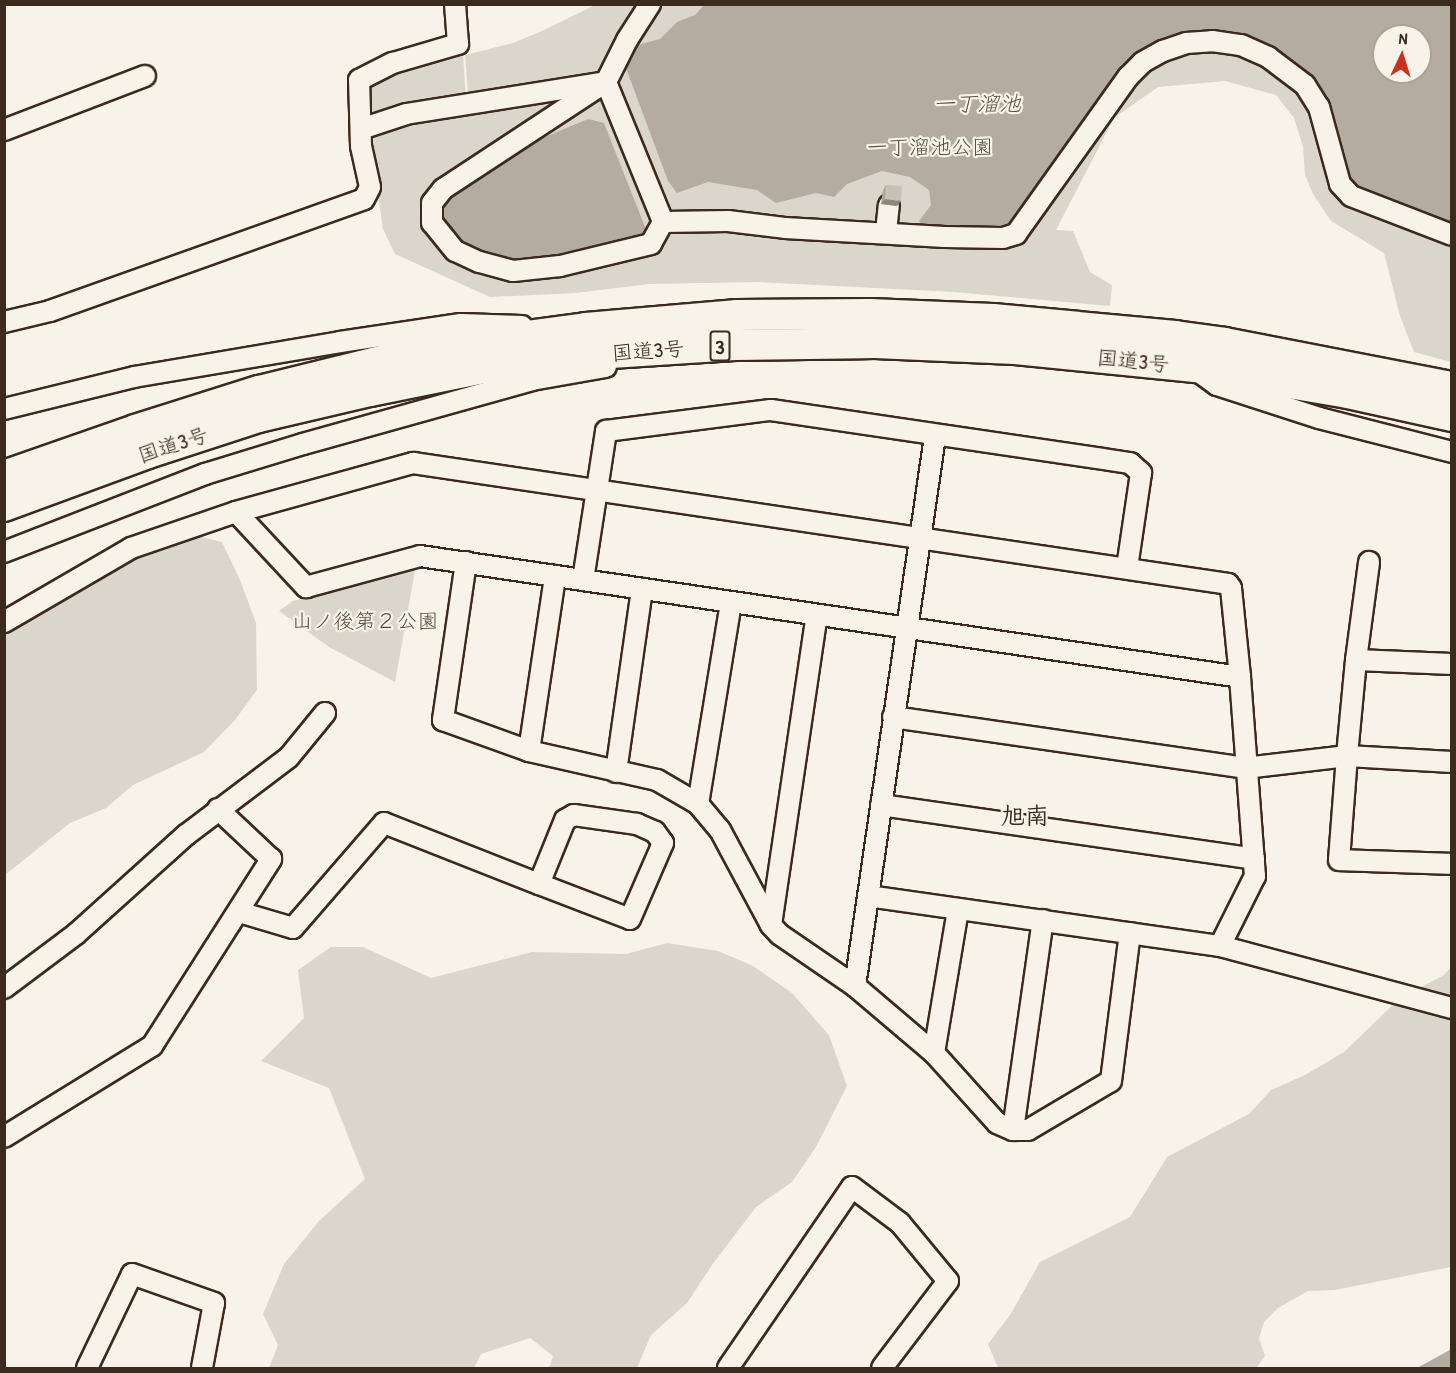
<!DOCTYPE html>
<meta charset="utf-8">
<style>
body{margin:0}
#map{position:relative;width:1456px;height:1373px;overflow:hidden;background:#f7f3e8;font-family:"Patrick Hand","Klee One",sans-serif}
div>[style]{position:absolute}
.green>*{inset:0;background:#dbd6cb}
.water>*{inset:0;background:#b4aca0}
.roads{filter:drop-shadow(2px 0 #3b2a1e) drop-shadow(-2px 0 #3b2a1e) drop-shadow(0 2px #3b2a1e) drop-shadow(0 -2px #3b2a1e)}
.minor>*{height:20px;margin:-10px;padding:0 10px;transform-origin:10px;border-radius:10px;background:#f7f3e8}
.highway>*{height:30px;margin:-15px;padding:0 15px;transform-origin:15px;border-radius:15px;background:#f7f3e8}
.wall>*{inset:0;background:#aca69d}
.shaded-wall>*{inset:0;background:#8c877f}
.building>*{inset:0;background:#c8c1b6}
span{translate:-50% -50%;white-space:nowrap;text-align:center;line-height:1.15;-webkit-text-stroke:4.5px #f7f3e8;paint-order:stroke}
.shield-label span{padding:2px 4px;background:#f7f3e8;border:2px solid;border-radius:4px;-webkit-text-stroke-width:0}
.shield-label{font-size:20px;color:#3b2a1e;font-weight:700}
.park-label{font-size:21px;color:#5b4c41}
.street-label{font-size:21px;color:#3b2a1e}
.water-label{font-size:22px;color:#5f5145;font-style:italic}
.quarter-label{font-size:24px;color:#3b2a1e;font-weight:700}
.frame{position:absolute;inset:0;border:6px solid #3b2a1e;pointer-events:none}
.north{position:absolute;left:1372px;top:24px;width:60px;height:60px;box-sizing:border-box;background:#f7f3e8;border:2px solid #aca397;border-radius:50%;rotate:4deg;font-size:16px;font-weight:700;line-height:24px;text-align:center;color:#3b2a1e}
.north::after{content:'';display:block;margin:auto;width:21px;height:27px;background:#c8321e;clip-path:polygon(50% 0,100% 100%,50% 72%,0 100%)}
</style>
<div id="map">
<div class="green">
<div style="clip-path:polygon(evenodd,595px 5px,1451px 5px,1451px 362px,1414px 352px,1400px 316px,1384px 253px,1331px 221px,1313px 194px,1305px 175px,1303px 147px,1294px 118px,1276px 95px,1225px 81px,1158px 87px,1114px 118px,1056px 230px,1073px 231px,1090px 272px,1112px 285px,1110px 306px,954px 292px,758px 282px,649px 284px,576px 293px,490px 297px,395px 254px,383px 229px,379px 202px,370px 138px,375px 131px,469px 108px,465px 55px,513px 43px,542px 31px,595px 5px,1384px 36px,1420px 36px,1420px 72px,1384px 72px,1384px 36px)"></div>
<div style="clip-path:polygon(463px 54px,466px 100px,365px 122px,363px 81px)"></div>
<div style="clip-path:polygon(197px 536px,222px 542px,240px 580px,256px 623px,257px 690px,235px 720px,204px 752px,133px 785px,106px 808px,70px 823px,5px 875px,5px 633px,92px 580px,170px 544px)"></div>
<div style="clip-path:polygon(416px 565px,395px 682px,329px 647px,279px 611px,293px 601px)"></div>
<div style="clip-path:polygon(667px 943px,718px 951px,753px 966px,792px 993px,829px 1035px,847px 1086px,816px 1147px,792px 1182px,756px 1207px,712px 1265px,687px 1303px,651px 1335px,637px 1368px,549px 1368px,553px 1356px,530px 1338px,481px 1354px,474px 1368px,269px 1368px,278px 1345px,263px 1314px,284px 1264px,319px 1221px,365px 1179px,329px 1088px,261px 1061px,304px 1018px,298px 970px,331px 947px,363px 947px,431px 978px,532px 952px,626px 954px)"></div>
<div style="clip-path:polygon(1451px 967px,1451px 1267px,1335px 1290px,1308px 1291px,1278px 1308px,1264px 1322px,1259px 1338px,1265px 1356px,1256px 1368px,998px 1368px,988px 1344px,1010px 1315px,1040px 1262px,1130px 1217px,1167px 1157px,1249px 1114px,1271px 1090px,1305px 1075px,1344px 1052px,1400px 998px,1444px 975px)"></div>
</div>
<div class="water">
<div style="clip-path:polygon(evenodd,704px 5px,1451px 5px,1451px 228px,1356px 191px,1344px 176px,1335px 144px,1330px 101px,1307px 73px,1279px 51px,1243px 36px,1215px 30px,1192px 31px,1153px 43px,1124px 66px,1013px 224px,941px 230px,924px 228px,919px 221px,931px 205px,929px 190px,910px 177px,882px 171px,847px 184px,834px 197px,816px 193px,776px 203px,757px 190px,708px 182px,677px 193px,668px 181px,623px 60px,630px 47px,660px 39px,677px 22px,695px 15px,704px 5px,1384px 36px,1420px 36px,1420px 72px,1384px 72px,1384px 36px)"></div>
<div style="clip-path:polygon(588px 119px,604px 123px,647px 232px,611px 245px,544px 262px,512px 262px,485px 255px,455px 241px,441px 220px,440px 211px,444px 202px,538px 140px)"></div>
<div style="clip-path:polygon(1451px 1349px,1451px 1368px,1417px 1368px,1448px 1351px)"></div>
</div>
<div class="roads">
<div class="minor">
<div style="left:606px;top:82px;width:151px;rotate:67.8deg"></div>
<div style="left:663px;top:222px;width:25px;rotate:119deg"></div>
<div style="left:651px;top:244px;width:94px;rotate:166.4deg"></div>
<div style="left:560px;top:266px;width:47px;rotate:173.9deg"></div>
<div style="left:513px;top:271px;width:35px;rotate:-165deg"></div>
<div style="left:479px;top:262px;width:26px;rotate:-155deg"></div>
<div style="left:455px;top:251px;width:36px;rotate:-129deg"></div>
<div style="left:432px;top:223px;width:20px;rotate:-90deg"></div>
<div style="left:432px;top:203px;width:18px;rotate:-52deg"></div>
<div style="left:443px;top:189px;width:195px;rotate:-33.3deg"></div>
<div style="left:606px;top:82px;width:47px;rotate:-63.4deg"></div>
<div style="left:627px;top:40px;width:43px;rotate:-57.4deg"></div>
<div style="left:361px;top:129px;width:47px;rotate:-18.4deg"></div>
<div style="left:406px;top:114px;width:196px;rotate:-9.1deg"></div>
<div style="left:4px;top:130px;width:151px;rotate:-21deg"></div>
<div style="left:663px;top:222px;width:65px;rotate:-0.9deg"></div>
<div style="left:728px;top:221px;width:57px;rotate:7deg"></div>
<div style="left:785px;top:228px;width:160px;rotate:3.2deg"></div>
<div style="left:945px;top:237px;width:58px;rotate:1deg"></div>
<div style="left:1003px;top:238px;width:14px;rotate:-17deg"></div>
<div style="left:1016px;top:234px;width:193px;rotate:-54.5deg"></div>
<div style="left:1128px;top:77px;width:21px;rotate:-45deg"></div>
<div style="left:1143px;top:62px;width:23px;rotate:-29deg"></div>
<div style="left:1163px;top:51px;width:24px;rotate:-19deg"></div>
<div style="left:1186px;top:43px;width:26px;rotate:-4deg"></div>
<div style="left:1212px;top:41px;width:29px;rotate:8deg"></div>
<div style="left:1241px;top:45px;width:30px;rotate:24deg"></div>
<div style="left:1268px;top:57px;width:46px;rotate:37.1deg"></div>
<div style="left:1305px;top:85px;width:26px;rotate:58deg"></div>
<div style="left:1319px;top:107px;width:80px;rotate:74.7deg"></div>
<div style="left:1340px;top:184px;width:16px;rotate:47deg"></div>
<div style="left:1351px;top:196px;width:108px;rotate:21.1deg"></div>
<div style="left:886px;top:232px;width:27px;rotate:-84deg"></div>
<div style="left:4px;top:322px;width:47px;rotate:-13.4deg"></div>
<div style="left:50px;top:311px;width:333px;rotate:-19.6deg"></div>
<div style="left:364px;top:199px;width:13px;rotate:-63deg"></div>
<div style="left:370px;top:187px;width:42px;rotate:-102.4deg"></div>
<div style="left:361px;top:146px;width:66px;rotate:-91.7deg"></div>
<div style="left:359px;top:80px;width:38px;rotate:-27deg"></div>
<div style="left:393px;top:63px;width:68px;rotate:-16.3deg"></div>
<div style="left:458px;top:44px;width:40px;rotate:-94.3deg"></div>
<div style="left:1203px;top:375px;width:17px;rotate:36deg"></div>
<div style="left:1217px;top:385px;width:107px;rotate:17.9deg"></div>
<div style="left:1319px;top:418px;width:137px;rotate:14.3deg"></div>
<div style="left:4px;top:409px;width:134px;rotate:-13.8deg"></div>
<div style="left:134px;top:377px;width:209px;rotate:-9.6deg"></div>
<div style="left:340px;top:342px;width:122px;rotate:-8.5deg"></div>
<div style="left:461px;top:324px;width:61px;rotate:1.9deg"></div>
<div style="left:236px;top:512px;width:103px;rotate:47deg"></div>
<div style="left:306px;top:587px;width:118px;rotate:-15.2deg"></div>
<div style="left:420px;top:556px;width:829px;rotate:8.39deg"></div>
<div style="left:4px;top:552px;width:216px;rotate:-21.2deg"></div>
<div style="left:205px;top:474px;width:102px;rotate:-17deg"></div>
<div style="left:303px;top:444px;width:238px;rotate:-15.6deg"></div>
<div style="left:532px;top:380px;width:75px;rotate:-10deg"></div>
<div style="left:466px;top:562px;width:160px;rotate:98.3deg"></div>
<div style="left:443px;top:720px;width:91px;rotate:19.8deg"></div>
<div style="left:529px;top:751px;width:131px;rotate:12.8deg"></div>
<div style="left:657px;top:780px;width:48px;rotate:30.3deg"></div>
<div style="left:698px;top:804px;width:34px;rotate:50deg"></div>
<div style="left:720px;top:830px;width:108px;rotate:61.8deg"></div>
<div style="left:771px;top:925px;width:12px;rotate:48deg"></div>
<div style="left:779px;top:934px;width:92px;rotate:34.4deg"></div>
<div style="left:855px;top:986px;width:104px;rotate:40.3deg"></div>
<div style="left:934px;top:1053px;width:94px;rotate:48deg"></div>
<div style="left:997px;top:1123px;width:17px;rotate:24deg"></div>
<div style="left:1013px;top:1130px;width:15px"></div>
<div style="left:1028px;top:1130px;width:96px;rotate:-30.6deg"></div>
<div style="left:1111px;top:1081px;width:149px;rotate:-82.7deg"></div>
<div style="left:583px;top:580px;width:151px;rotate:-81.2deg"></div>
<div style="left:606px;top:431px;width:166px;rotate:-7.3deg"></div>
<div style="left:771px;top:410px;width:363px;rotate:8.4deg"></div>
<div style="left:1130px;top:463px;width:15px;rotate:42deg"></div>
<div style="left:1141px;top:473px;width:96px;rotate:98.4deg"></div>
<div style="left:4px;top:622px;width:147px;rotate:-30.2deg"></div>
<div style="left:131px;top:548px;width:111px;rotate:-18.9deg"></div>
<div style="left:236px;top:512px;width:184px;rotate:-15.5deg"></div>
<div style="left:413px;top:463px;width:824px;rotate:8.44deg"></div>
<div style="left:1228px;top:584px;width:5px;rotate:53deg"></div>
<div style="left:1231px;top:588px;width:89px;rotate:84.2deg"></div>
<div style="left:1240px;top:677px;width:200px;rotate:85.7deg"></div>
<div style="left:1255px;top:876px;width:78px;rotate:116.6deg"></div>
<div style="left:1356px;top:660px;width:99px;rotate:-82.4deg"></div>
<div style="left:1452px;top:664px;width:96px;rotate:-177.6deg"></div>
<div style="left:1356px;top:660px;width:96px;rotate:95.4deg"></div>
<div style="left:1347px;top:756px;width:105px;rotate:3.3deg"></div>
<div style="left:893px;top:717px;width:356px;rotate:8.2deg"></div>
<div style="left:1245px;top:768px;width:103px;rotate:-6.7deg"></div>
<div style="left:1347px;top:756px;width:104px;rotate:94.4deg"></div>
<div style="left:1339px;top:860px;width:113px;rotate:2deg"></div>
<div style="left:529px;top:751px;width:177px;rotate:-81.5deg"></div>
<div style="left:616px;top:772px;width:185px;rotate:-81.9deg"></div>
<div style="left:698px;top:804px;width:204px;rotate:-80.7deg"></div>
<div style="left:881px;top:805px;width:377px;rotate:8.2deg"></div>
<div style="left:868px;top:896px;width:356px;rotate:8.1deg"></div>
<div style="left:1220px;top:946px;width:240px;rotate:15deg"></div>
<div style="left:239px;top:912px;width:56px;rotate:16.5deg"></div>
<div style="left:293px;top:928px;width:139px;rotate:-49.1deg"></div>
<div style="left:384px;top:823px;width:167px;rotate:21.5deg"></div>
<div style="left:539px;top:884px;width:97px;rotate:21deg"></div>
<div style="left:630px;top:919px;width:83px;rotate:-66.5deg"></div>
<div style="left:663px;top:843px;width:14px;rotate:-126deg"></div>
<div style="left:655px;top:832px;width:20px;rotate:-156deg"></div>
<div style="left:637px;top:824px;width:64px;rotate:-171.9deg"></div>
<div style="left:574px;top:815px;width:10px;rotate:151deg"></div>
<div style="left:565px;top:820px;width:69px;rotate:112.1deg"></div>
<div style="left:771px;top:925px;width:313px;rotate:-81.6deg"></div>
<div style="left:855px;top:986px;width:556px;rotate:-81.72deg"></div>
<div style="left:4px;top:988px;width:90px;rotate:-36.9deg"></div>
<div style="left:76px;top:934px;width:148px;rotate:-42deg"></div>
<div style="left:186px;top:835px;width:129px;rotate:-37.1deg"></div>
<div style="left:289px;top:757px;width:57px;rotate:-50.7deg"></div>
<div style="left:934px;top:1053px;width:146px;rotate:-80.5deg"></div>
<div style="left:1013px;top:1130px;width:212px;rotate:-81.9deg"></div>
<div style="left:4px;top:1137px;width:174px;rotate:-31.6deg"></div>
<div style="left:152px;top:1046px;width:222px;rotate:-57.5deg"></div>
<div style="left:271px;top:859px;width:73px;rotate:-136.7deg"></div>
<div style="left:87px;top:1368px;width:104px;rotate:-64.4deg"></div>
<div style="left:132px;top:1274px;width:87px;rotate:19.5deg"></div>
<div style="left:214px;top:1303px;width:66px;rotate:100.5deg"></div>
<div style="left:728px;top:1368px;width:219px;rotate:-55.6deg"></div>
<div style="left:852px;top:1187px;width:60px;rotate:36.9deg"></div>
<div style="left:900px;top:1223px;width:75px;rotate:50.4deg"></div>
<div style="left:948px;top:1281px;width:109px;rotate:127.2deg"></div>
</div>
<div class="highway">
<div style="left:4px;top:476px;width:139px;rotate:-19.3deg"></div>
<div style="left:135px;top:430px;width:130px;rotate:-17.5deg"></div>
<div style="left:259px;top:391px;width:138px;rotate:-13.8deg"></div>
<div style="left:393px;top:358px;width:82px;rotate:-10.5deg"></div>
<div style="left:474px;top:343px;width:113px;rotate:-7.6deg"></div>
<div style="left:586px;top:328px;width:152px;rotate:-4.9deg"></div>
<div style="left:737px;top:315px;width:133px;rotate:-0.4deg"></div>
<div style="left:870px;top:314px;width:123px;rotate:2.3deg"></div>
<div style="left:993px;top:319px;width:183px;rotate:5.3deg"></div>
<div style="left:1175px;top:336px;width:50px;rotate:8deg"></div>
<div style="left:1225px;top:343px;width:231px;rotate:11deg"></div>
<div style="left:4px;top:506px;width:153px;rotate:-20.2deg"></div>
<div style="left:148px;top:453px;width:117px;rotate:-18deg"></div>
<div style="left:259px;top:417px;width:114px;rotate:-13.2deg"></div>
<div style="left:370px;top:391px;width:116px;rotate:-11.4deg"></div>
<div style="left:484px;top:368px;width:128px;rotate:-6.7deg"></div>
<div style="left:611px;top:353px;width:124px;rotate:-3.7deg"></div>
<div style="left:735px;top:345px;width:140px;rotate:-0.8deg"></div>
<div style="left:875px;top:343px;width:140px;rotate:2.5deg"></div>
<div style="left:1015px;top:349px;width:181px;rotate:5.7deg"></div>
<div style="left:1195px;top:367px;width:155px;rotate:9.6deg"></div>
<div style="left:1348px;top:393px;width:107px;rotate:12.5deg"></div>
</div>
</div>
<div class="wall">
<div style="clip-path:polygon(886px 185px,897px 206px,881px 204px,883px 190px)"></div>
</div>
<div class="shaded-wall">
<div style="clip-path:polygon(885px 199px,901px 201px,897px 206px,881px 204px)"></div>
</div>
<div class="building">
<div style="clip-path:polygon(886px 185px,902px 186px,901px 201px,885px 199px)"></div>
</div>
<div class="shield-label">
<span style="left:720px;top:346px">3</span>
</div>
<div class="park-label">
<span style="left:930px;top:147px">一丁溜池公園</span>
<span style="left:365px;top:621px">山ノ後第２公園</span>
</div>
<div class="street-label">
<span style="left:648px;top:351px;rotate:-4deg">国道3号</span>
<span style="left:1133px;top:361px;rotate:6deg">国道3号</span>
<span style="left:173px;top:445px;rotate:-18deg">国道3号</span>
</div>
<div class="water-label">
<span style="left:977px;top:104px">一丁溜池</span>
</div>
<div class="quarter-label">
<span style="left:1025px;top:816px">旭南</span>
</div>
<div class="frame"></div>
<div class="north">N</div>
</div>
